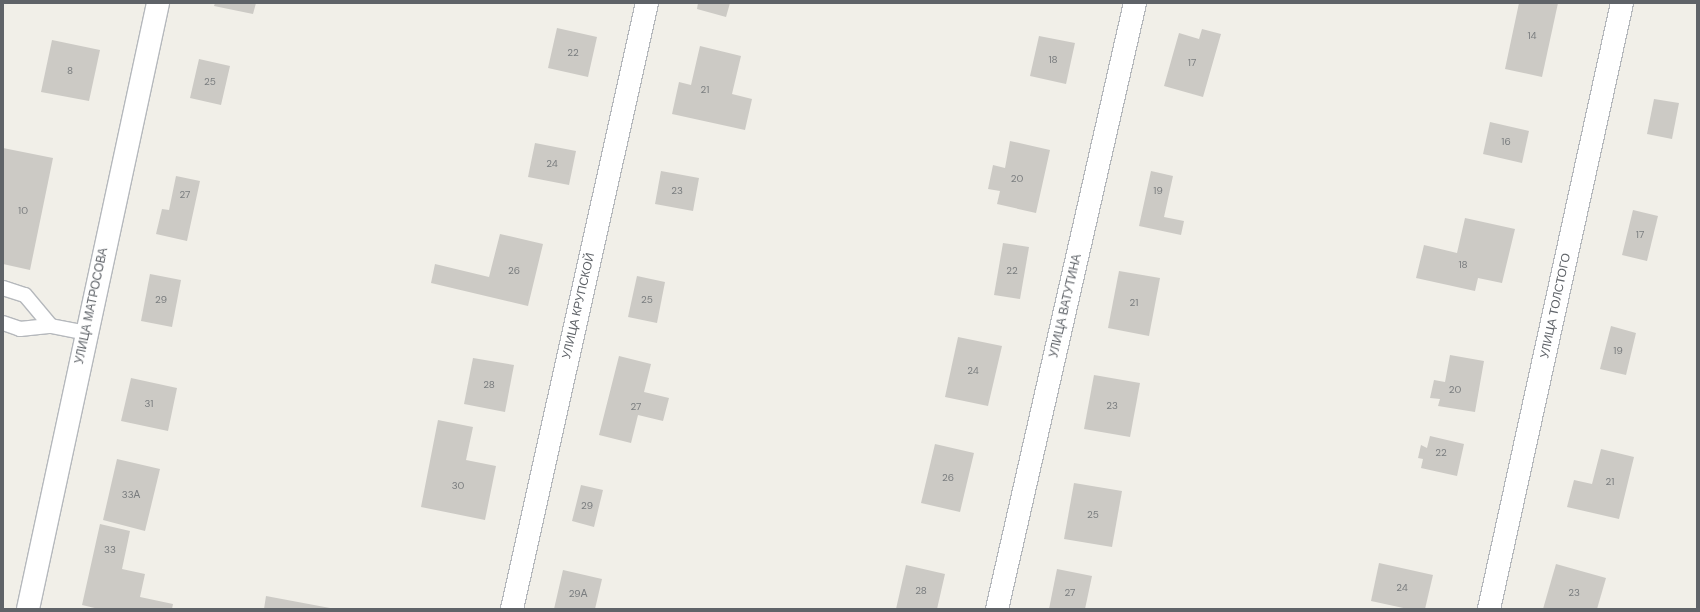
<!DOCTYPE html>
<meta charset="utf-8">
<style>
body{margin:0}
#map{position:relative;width:1700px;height:612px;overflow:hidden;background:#f1efe8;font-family:"DM Sans",sans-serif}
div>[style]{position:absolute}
.building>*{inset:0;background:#cccac5}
.roads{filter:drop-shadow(1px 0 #b5b8bc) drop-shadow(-1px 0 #b5b8bc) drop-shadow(0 1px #b5b8bc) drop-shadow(0 -1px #b5b8bc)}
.lane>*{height:14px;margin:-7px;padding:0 7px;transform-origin:7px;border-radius:7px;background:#fff}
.street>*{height:22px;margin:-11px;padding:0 11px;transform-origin:11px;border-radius:11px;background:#fff}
.secondary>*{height:22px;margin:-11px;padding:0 11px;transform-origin:11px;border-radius:11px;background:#fff}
span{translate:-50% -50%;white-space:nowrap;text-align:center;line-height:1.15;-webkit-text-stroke:4px #fff;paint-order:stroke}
.number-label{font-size:10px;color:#7a7d7f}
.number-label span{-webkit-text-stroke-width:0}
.street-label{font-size:12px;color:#5f6368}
.frame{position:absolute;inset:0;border:4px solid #5f6368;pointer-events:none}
</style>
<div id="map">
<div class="building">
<div style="clip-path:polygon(215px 3px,256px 3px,253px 14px,214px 6px)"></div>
<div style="clip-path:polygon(698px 3px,730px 3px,726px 17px,697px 9px)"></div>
<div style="clip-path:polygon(1519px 3px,1558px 3px,1542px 77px,1505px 69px)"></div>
<div style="clip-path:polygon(557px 28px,597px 37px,588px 77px,548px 68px)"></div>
<div style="clip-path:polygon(1202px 29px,1221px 34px,1203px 97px,1164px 86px,1179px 33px,1199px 39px)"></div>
<div style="clip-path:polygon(1039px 36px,1075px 43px,1066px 84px,1030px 76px)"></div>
<div style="clip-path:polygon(52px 40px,100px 50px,89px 101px,41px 92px)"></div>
<div style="clip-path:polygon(700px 46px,741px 56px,732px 94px,752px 99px,745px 130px,672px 114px,679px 82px,691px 85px)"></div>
<div style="clip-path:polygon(199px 59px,230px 66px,221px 105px,190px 98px)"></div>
<div style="clip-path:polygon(1654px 99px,1679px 103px,1672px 139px,1647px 134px)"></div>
<div style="clip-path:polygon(1490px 122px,1529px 131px,1522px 163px,1483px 154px)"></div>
<div style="clip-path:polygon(1010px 141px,1050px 150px,1036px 213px,997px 204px,1000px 191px,988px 189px,993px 165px,1005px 168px)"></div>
<div style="clip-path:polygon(535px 143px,576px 151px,569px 185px,528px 177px)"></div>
<div style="clip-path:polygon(3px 148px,53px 158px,30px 270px,3px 264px)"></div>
<div style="clip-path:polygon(661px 171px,699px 178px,693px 211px,655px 204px)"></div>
<div style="clip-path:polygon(1151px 171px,1173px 176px,1164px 217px,1184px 221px,1181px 235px,1139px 226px)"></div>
<div style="clip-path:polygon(176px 176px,200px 181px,187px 241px,156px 234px,162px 209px,169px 210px)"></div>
<div style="clip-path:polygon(1633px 210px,1658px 216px,1647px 261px,1622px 255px)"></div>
<div style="clip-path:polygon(1465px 218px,1515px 229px,1502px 283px,1478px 278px,1475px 291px,1416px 278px,1424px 245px,1457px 253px)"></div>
<div style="clip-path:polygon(500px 234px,543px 244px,528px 306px,431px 283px,435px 264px,489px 277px)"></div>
<div style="clip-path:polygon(1003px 243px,1029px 247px,1020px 299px,994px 295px)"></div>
<div style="clip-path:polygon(1119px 271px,1160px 278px,1149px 336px,1108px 328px)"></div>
<div style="clip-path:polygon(150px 274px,181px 280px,172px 327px,141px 321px)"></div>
<div style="clip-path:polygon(637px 276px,665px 282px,657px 323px,628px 317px)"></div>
<div style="clip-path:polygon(1611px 326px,1636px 333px,1626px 375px,1600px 369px)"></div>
<div style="clip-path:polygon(958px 337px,1002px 346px,988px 406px,945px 397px)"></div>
<div style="clip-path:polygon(1450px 355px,1484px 361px,1475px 412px,1438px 406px,1440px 399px,1430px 398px,1434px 380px,1445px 382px)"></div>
<div style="clip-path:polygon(619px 356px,651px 364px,644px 392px,669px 398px,663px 421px,638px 415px,631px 443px,599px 435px)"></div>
<div style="clip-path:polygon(473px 358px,514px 365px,505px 412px,464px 404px)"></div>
<div style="clip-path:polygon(1094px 375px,1140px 383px,1130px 437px,1084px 429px)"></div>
<div style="clip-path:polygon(131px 378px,177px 388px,168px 431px,121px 421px)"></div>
<div style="clip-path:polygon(438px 420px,473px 427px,466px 460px,496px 466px,485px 520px,421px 507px)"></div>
<div style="clip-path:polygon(1430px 436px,1464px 444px,1457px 476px,1421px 468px,1423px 459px,1418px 458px,1421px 445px,1427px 448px)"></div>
<div style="clip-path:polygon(935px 444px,974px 453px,960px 512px,921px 503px)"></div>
<div style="clip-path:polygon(1601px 449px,1634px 457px,1619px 519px,1567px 507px,1574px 480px,1592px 484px)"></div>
<div style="clip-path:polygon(117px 459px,160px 469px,145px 531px,103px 520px)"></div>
<div style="clip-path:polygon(1074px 483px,1122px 491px,1112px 547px,1064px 539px)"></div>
<div style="clip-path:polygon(581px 485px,603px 490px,594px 527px,572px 521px)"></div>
<div style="clip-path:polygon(100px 524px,130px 531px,122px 569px,145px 574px,140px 597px,173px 604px,172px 609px,99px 609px,82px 605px)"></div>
<div style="clip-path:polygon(1379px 563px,1433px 575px,1425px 609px,1408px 609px,1371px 601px)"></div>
<div style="clip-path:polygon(1556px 564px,1606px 578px,1597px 609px,1543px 609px)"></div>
<div style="clip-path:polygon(906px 565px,945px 574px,937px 609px,896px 609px)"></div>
<div style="clip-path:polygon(1057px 569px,1092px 576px,1085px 609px,1049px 609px)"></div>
<div style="clip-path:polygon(563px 570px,602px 579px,595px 609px,554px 609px)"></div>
<div style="clip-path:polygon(266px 596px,330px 608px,330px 609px,264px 609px)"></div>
</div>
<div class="roads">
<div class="lane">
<div style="left:3px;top:288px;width:23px;rotate:18deg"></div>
<div style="left:25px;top:295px;width:40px;rotate:50deg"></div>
<div style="left:3px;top:323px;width:18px;rotate:19deg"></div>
<div style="left:20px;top:329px;width:31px;rotate:-6deg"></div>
<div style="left:51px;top:326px;width:36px;rotate:11deg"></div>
</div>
<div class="street">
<div style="left:512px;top:609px;width:621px;rotate:-77.44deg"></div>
<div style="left:997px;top:609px;width:622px;rotate:-77.17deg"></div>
<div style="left:1489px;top:609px;width:620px;rotate:-77.62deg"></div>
</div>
<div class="secondary">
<div style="left:28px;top:609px;width:620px;rotate:-77.89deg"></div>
</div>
</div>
<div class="number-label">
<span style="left:1532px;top:36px">14</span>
<span style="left:573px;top:53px">22</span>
<span style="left:1053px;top:60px">18</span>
<span style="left:1192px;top:63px">17</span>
<span style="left:70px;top:71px">8</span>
<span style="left:210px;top:82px">25</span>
<span style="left:705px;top:90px">21</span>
<span style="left:1506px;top:142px">16</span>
<span style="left:552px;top:164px">24</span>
<span style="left:1017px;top:179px">20</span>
<span style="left:677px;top:191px">23</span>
<span style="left:1158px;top:191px">19</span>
<span style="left:185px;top:195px">27</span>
<span style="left:23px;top:211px">10</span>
<span style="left:1640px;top:235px">17</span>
<span style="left:1463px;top:265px">18</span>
<span style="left:514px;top:271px">26</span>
<span style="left:1012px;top:271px">22</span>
<span style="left:161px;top:300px">29</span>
<span style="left:647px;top:300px">25</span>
<span style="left:1134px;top:303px">21</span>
<span style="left:1618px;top:351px">19</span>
<span style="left:973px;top:371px">24</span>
<span style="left:489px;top:385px">28</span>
<span style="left:1455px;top:390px">20</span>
<span style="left:149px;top:404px">31</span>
<span style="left:1112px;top:406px">23</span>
<span style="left:636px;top:407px">27</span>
<span style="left:1441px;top:453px">22</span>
<span style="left:948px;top:478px">26</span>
<span style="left:1610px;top:482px">21</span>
<span style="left:458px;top:486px">30</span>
<span style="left:131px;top:495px">33А</span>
<span style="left:587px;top:506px">29</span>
<span style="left:1093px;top:515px">25</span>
<span style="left:110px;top:550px">33</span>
<span style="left:1402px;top:588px">24</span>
<span style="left:921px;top:591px">28</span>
<span style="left:1070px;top:593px">27</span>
<span style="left:1574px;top:593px">23</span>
<span style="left:578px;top:594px">29А</span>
</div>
<div class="street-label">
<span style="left:92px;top:306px;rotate:-78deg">УЛИЦА МАТРОСОВА</span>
<span style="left:579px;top:306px;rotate:-77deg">УЛИЦА КРУПСКОЙ</span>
<span style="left:1066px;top:306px;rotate:-77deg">УЛИЦА ВАТУТИНА</span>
<span style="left:1556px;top:306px;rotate:-78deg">УЛИЦА ТОЛСТОГО</span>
</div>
<div class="frame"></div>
</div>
